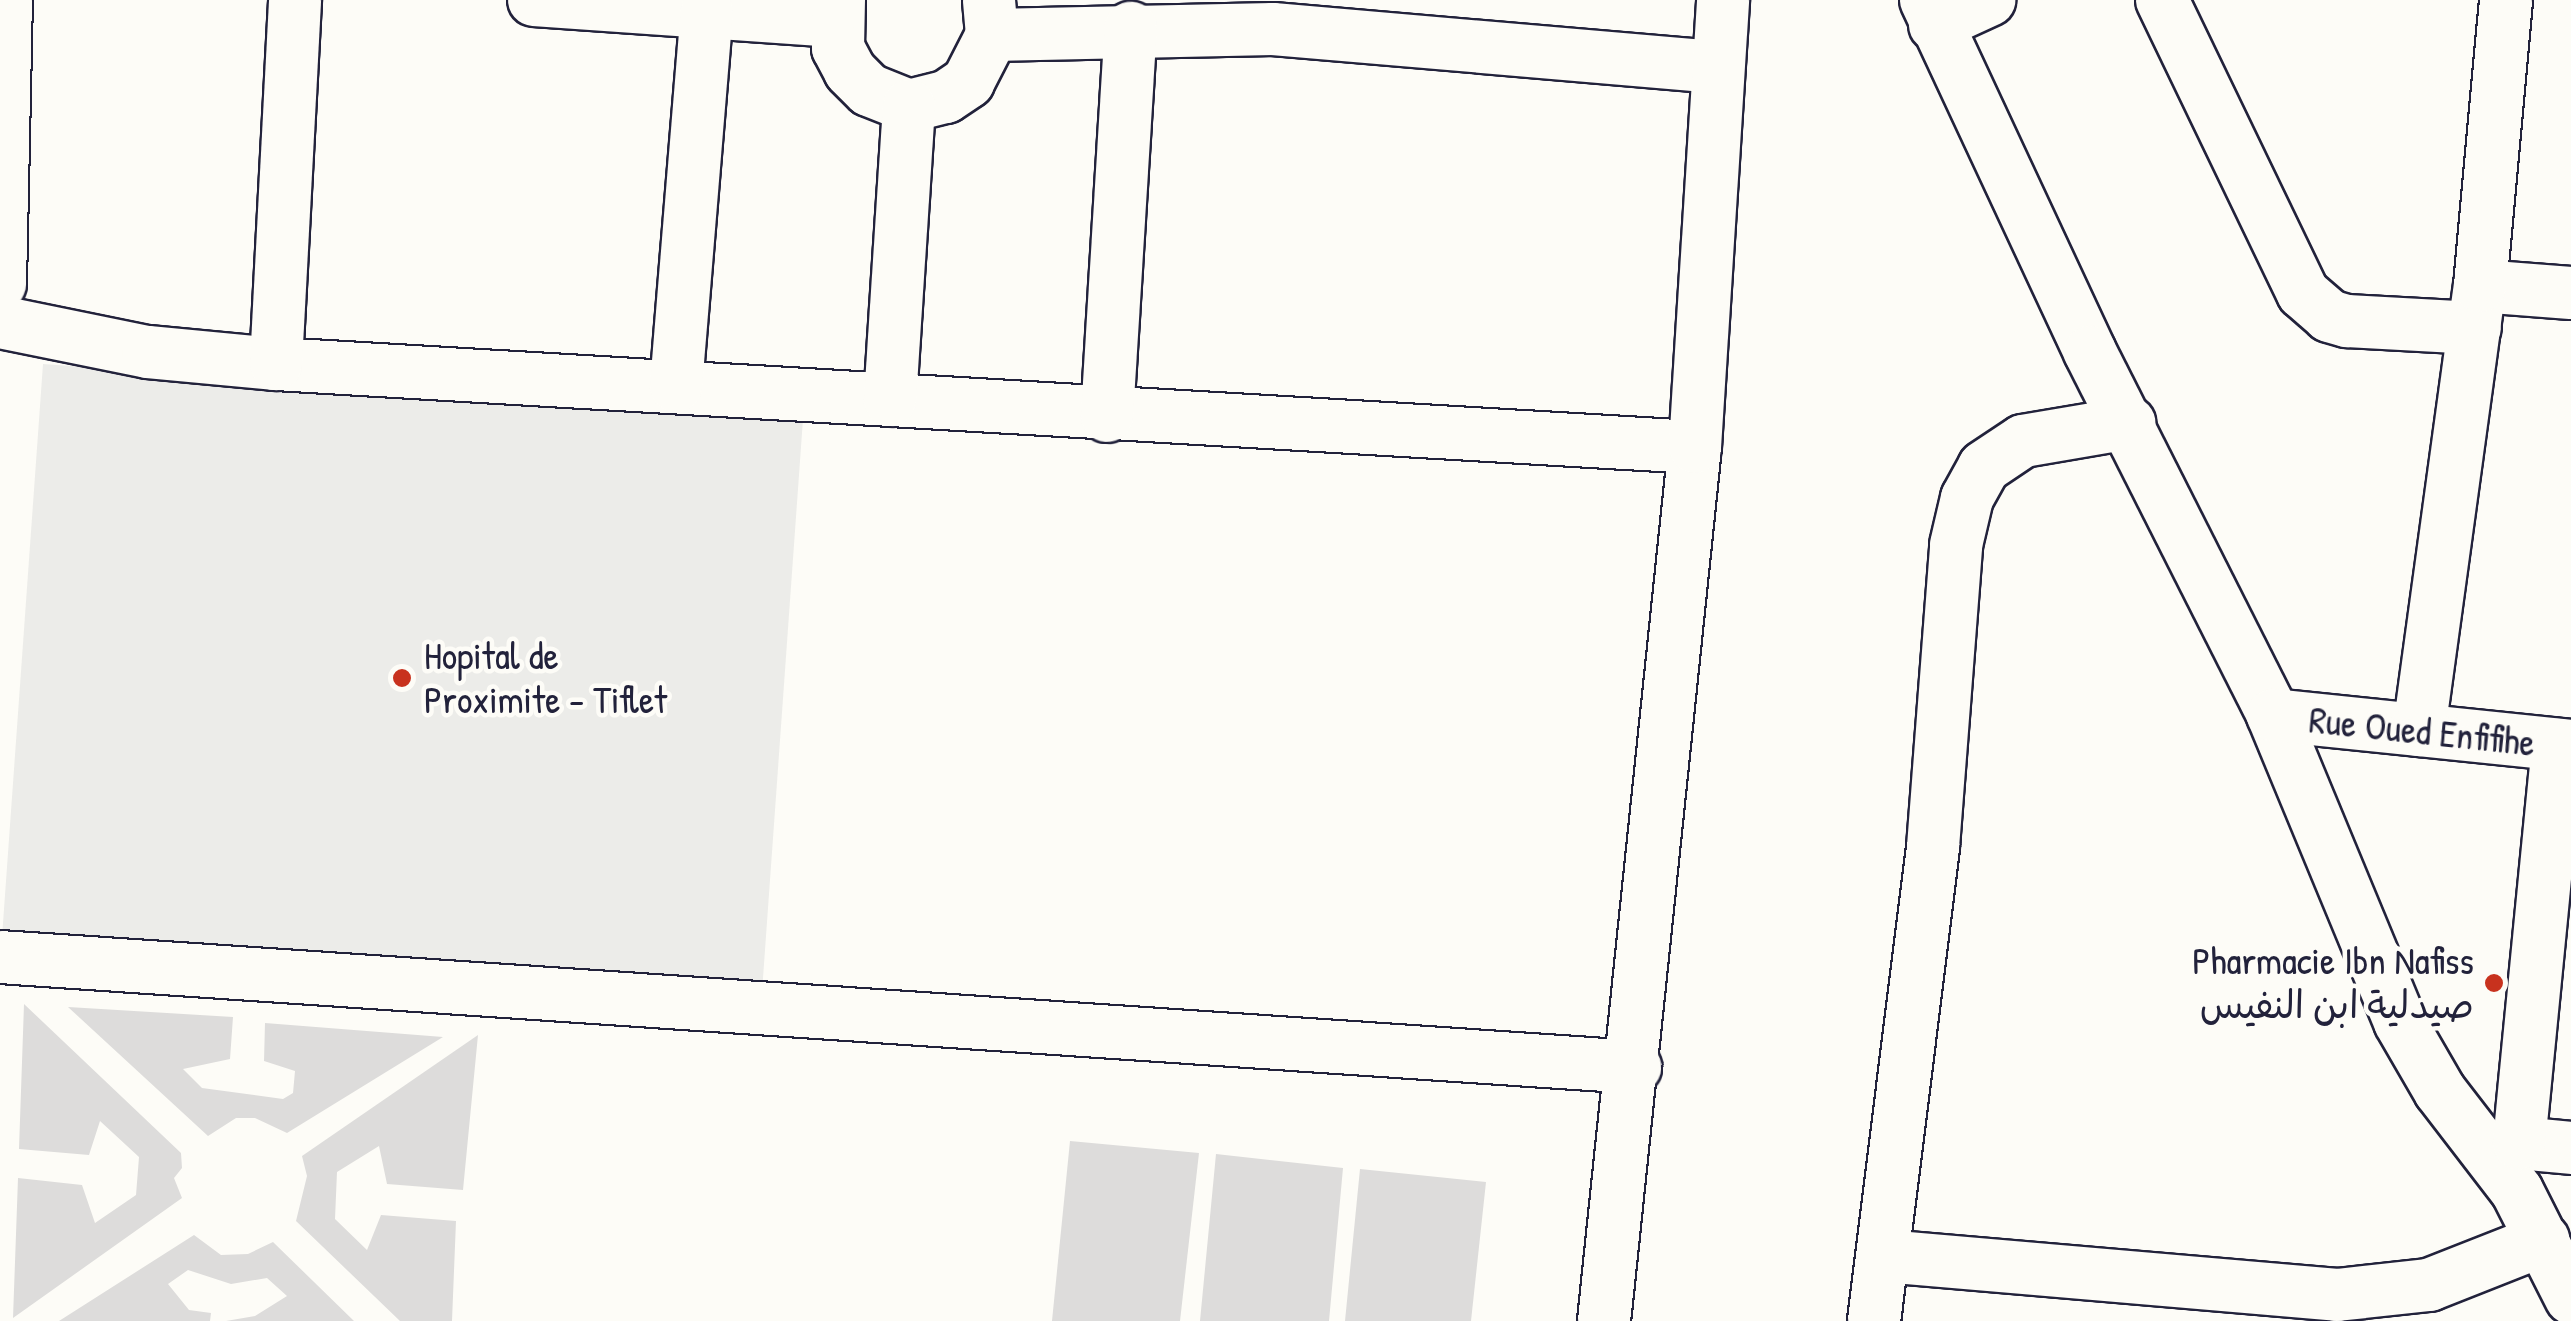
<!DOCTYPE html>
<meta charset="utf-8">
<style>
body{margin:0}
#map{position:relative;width:2571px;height:1321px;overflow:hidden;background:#fdfcf7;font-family:"Patrick Hand","Playpen Sans Arabic",sans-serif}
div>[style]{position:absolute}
.built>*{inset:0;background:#ecece9}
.green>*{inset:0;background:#dddcdb}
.roads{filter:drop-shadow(2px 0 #22223b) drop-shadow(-2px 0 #22223b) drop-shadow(0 2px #22223b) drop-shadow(0 -2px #22223b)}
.minor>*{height:52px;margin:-26px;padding:0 26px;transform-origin:26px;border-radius:26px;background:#fdfcf7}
.dots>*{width:28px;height:28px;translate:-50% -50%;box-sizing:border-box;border:5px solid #fdfcf7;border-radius:50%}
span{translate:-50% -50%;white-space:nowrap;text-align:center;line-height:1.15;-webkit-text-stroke:9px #fdfcf7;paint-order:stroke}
.poi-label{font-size:38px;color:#22223b}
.left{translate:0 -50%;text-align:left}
.right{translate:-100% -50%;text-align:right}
.street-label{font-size:38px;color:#22223b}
</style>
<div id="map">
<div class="built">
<div style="clip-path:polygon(43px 364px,803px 419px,762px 992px,2px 937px)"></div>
</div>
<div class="green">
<div style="clip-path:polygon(24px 1004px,181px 1153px,182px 1168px,174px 1178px,182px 1198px,13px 1318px,18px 1178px,82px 1185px,95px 1223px,136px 1195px,139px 1157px,100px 1121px,89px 1155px,19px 1149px)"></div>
<div style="clip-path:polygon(68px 1007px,233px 1017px,230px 1059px,183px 1069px,202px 1088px,283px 1099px,293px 1093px,295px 1071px,264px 1061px,265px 1023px,443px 1037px,287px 1133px,255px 1118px,236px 1118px,208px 1136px)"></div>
<div style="clip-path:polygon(478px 1035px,463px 1190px,387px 1184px,379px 1146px,337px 1172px,335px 1219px,367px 1250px,381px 1215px,456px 1221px,452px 1321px,400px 1321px,296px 1221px,307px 1176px,302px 1156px)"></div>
<div style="clip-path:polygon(1070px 1141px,1199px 1153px,1180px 1321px,1052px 1321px)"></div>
<div style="clip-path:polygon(1216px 1154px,1343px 1168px,1329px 1321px,1200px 1321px)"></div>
<div style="clip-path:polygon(1360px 1169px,1486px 1182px,1471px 1321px,1345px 1321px)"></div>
<div style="clip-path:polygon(194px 1235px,221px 1255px,248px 1254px,273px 1242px,354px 1321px,226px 1321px,255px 1316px,287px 1296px,267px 1278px,231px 1284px,188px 1270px,168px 1284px,189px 1310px,211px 1313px,210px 1321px,59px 1321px)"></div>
</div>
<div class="roads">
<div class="minor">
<div style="left:534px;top:0;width:302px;rotate:4deg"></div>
<div style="left:839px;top:0;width:48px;rotate:91.2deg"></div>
<div style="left:838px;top:48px;width:26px;rotate:62deg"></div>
<div style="left:850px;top:71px;width:27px;rotate:45deg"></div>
<div style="left:869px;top:90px;width:43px;rotate:21.8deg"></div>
<div style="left:909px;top:106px;width:38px;rotate:-14deg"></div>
<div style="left:946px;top:97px;width:27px;rotate:-34deg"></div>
<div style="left:968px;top:82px;width:53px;rotate:-62.9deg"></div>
<div style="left:992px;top:35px;width:34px;rotate:-95deg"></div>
<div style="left:1926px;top:0;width:388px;rotate:65deg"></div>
<div style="left:2090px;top:352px;width:407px;rotate:63.2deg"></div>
<div style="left:2273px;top:715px;width:332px;rotate:67.5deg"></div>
<div style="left:2400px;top:1022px;width:80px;rotate:59.9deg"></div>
<div style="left:2440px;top:1091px;width:126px;rotate:52.4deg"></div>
<div style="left:2517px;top:1191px;width:120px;rotate:63.2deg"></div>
<div style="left:2162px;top:0;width:325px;rotate:64.3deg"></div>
<div style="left:2303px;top:293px;width:35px;rotate:41deg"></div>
<div style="left:2329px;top:316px;width:19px;rotate:16deg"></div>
<div style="left:2347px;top:321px;width:128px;rotate:3.1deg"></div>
<div style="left:1935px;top:25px;width:60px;rotate:-24.8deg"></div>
<div style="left:992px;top:35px;width:281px;rotate:-1.2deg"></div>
<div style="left:1273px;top:29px;width:446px;rotate:4.9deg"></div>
<div style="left:0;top:284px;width:284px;rotate:-88.8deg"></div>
<div style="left:2480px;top:286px;width:91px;rotate:4.4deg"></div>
<div style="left:0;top:322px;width:151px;rotate:11.5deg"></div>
<div style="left:148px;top:352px;width:129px;rotate:5.4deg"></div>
<div style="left:276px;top:364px;width:1421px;rotate:3.35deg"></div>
<div style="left:276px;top:364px;width:364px;rotate:-87deg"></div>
<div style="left:676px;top:386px;width:376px;rotate:-85.3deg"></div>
<div style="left:890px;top:400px;width:295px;rotate:-86.3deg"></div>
<div style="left:1107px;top:416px;width:389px;rotate:-86.5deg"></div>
<div style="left:2273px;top:715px;width:300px;rotate:5.9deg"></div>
<div style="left:2419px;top:730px;width:448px;rotate:-82.2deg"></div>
<div style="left:2480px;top:286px;width:287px;rotate:-84.8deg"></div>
<div style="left:0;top:957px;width:1639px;rotate:3.85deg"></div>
<div style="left:2519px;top:1143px;width:52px;rotate:5.5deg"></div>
<div style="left:2498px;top:1165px;width:30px;rotate:-46deg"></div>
<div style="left:2519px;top:1143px;width:400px;rotate:-84.4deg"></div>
<div style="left:1884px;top:1256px;width:455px;rotate:4.9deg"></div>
<div style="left:2337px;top:1295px;width:93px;rotate:-6.2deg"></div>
<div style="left:2429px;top:1285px;width:123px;rotate:-21.5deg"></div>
<div style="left:1604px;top:1321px;width:879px;rotate:-84.06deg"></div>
<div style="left:1695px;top:447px;width:448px;rotate:-86.4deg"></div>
<div style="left:1874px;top:1321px;width:478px;rotate:-82.9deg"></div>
<div style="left:1933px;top:847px;width:303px;rotate:-85.6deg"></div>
<div style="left:1956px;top:545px;width:48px;rotate:-76.8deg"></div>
<div style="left:1967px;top:498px;width:35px;rotate:-61deg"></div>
<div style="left:1984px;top:467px;width:47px;rotate:-33.7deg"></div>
<div style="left:2023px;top:441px;width:108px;rotate:-9.6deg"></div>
</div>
</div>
<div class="dots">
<div style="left:402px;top:678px;background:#c8321e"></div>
<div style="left:2494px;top:983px;background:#c8321e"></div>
</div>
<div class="poi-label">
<span class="left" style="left:424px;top:678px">Hopital de<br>Proximite - Tiflet</span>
<span class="right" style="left:2474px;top:983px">Pharmacie Ibn Nafiss<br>صيدلية ابن النفيس</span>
</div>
<div class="street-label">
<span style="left:2422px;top:731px;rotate:6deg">Rue Oued Enfifihe</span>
</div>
</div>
